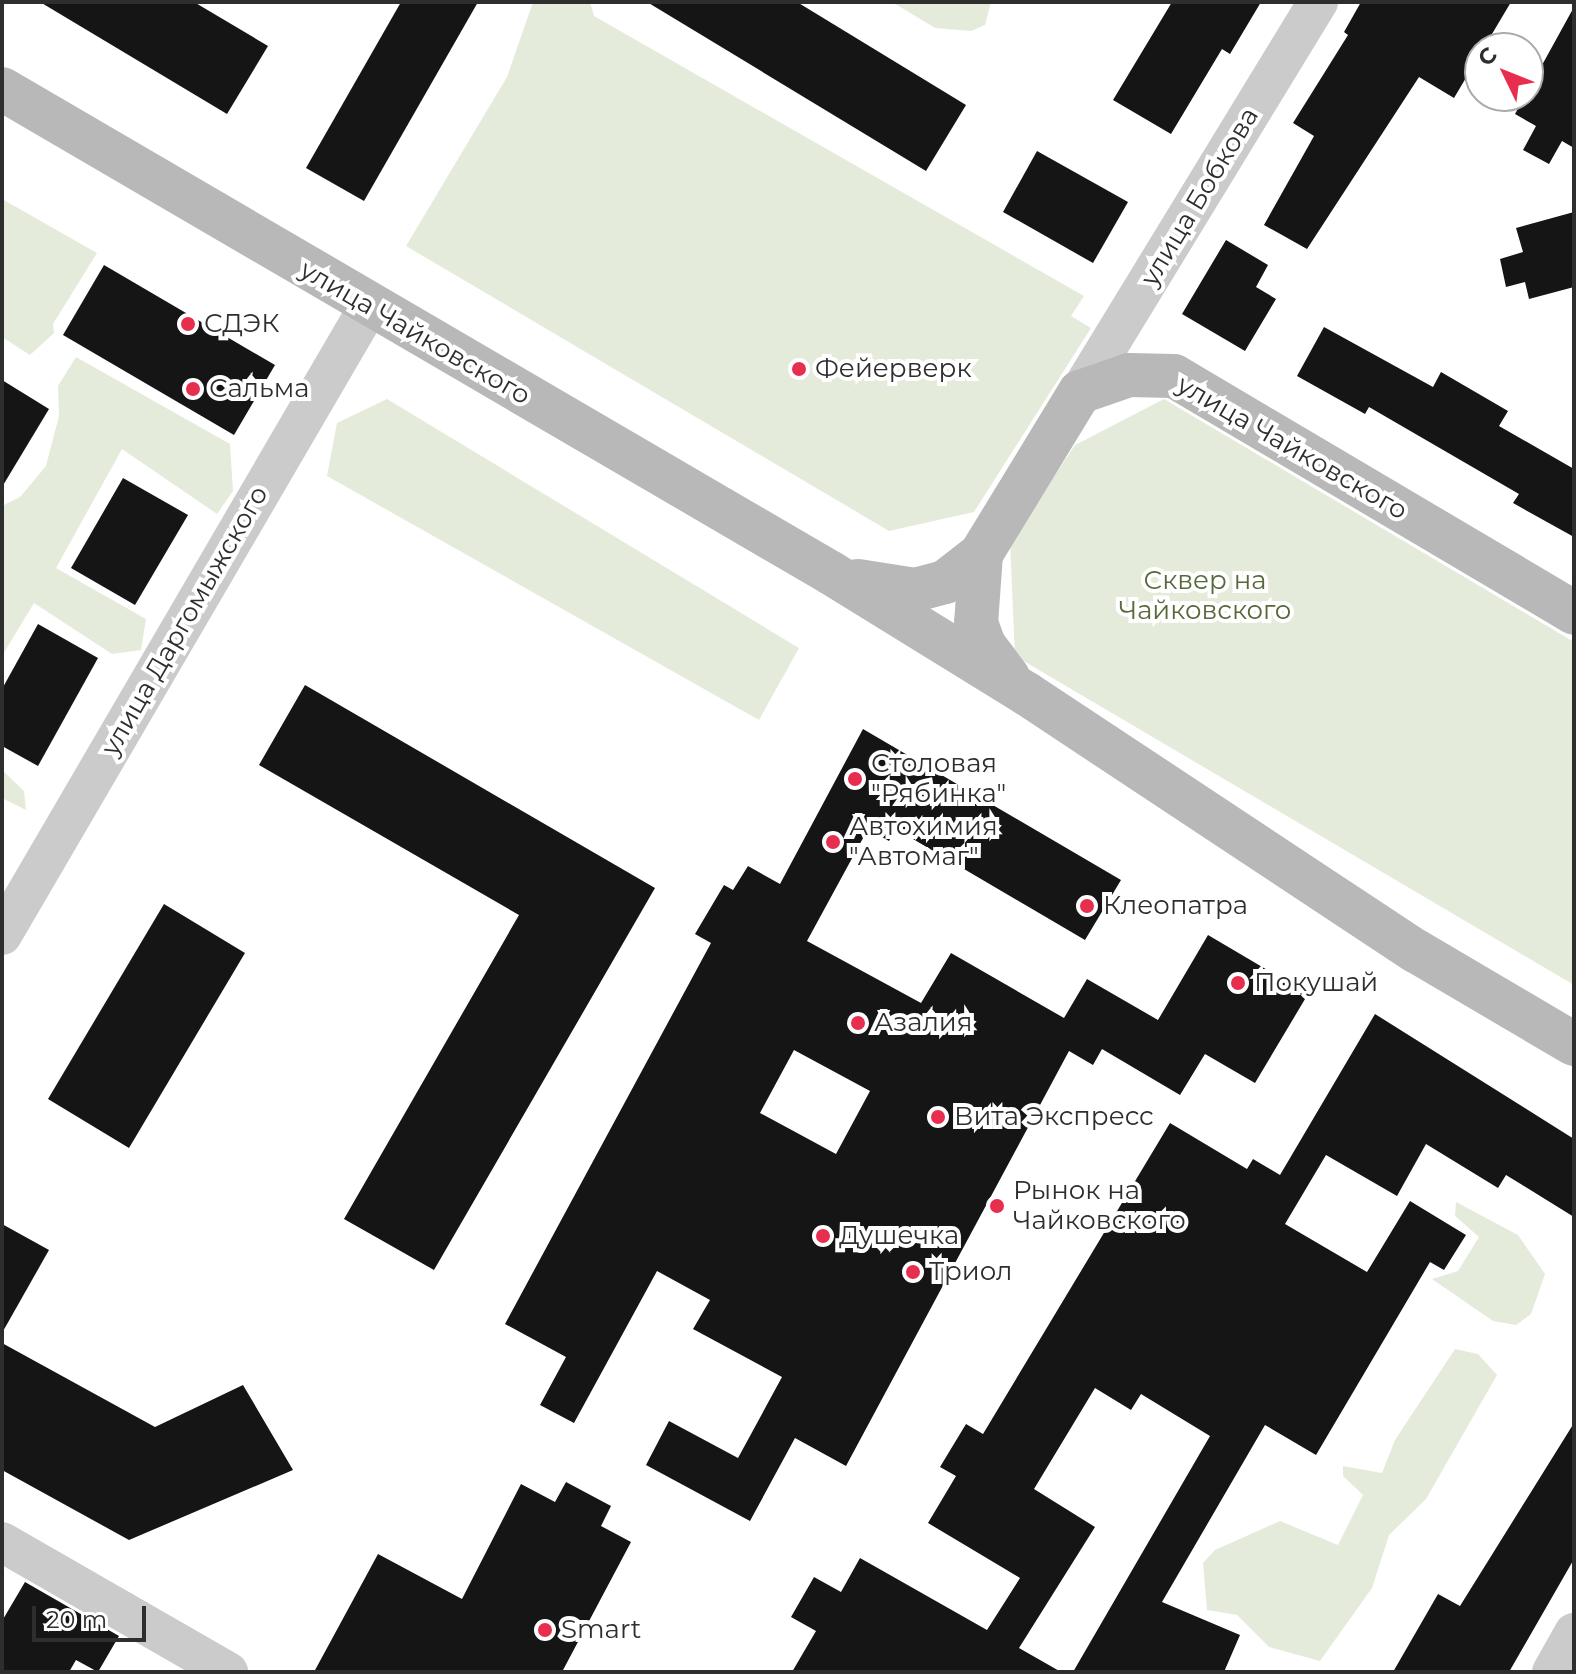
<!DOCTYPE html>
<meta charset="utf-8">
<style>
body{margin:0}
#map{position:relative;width:1576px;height:1674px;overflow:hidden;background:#fff;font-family:Montserrat,sans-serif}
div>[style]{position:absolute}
.green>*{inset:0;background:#e5ebdb}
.building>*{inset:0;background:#151515}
.street>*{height:40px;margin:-20px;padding:0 20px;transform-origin:20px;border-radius:20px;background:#cbcbcb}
.secondary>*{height:44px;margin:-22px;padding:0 22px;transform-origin:22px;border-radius:22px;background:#b8b8b8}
.dots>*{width:22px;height:22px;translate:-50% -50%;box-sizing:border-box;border:4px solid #fff;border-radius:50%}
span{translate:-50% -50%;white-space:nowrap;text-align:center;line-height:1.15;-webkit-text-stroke:8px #fff;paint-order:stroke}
.street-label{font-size:26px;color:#2e2e2e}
.poi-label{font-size:26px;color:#2e2e2e}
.left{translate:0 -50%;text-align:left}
.park-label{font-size:26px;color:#56693b}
.frame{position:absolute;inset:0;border:4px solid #2e2e2e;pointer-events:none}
.north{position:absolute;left:1464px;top:32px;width:80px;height:80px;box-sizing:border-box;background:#fff;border:2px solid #ababab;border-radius:50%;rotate:313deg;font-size:22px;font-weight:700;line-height:32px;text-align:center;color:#2e2e2e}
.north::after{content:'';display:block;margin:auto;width:28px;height:36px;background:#e72e4f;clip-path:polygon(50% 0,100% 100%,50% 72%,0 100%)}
.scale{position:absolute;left:32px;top:1606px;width:114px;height:36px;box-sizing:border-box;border:4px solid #2e2e2e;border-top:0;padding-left:10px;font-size:24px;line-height:28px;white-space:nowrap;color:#2e2e2e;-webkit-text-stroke:6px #fff;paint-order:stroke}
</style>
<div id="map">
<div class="green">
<div style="clip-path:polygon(533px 2px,590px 2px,594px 16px,1084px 296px,1071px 316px,1091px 328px,974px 512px,889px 531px,406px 246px,507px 77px)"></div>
<div style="clip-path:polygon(892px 2px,991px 2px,985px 25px,971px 31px,935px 28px)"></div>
<div style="clip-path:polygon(2px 199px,97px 253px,53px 324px,54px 333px,30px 355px,2px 337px)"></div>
<div style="clip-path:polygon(76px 357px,230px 444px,233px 491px,217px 514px,122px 449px,56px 568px,146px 619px,141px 650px,112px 654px,34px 603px,2px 656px,2px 506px,20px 497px,46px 466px,59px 416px,58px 386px)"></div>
<div style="clip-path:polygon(387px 399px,799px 648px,759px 720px,327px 476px,337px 423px)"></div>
<div style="clip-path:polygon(1164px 399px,1574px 642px,1574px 985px,1015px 656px,1010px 542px,1075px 445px)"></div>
<div style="clip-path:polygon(2px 770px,24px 791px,26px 810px,2px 798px)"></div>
<div style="clip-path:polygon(1456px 1202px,1518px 1235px,1545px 1274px,1531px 1314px,1516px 1325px,1493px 1321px,1432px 1279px,1458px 1271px,1479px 1237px,1455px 1216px)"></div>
<div style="clip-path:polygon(1455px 1349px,1478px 1354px,1497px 1375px,1426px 1499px,1389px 1535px,1372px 1588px,1320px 1661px,1269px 1647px,1237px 1615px,1207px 1610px,1203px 1563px,1215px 1550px,1280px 1521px,1338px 1545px,1363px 1495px,1343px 1476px,1343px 1466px,1382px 1473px,1395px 1440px)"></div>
</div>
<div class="building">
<div style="clip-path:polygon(40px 2px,194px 2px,268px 46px,227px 114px)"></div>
<div style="clip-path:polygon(401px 2px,478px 2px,364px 201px,306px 168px)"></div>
<div style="clip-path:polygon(647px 2px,797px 2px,966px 105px,926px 171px)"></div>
<div style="clip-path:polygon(1172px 2px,1261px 2px,1230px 54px,1222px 49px,1171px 134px,1113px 100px)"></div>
<div style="clip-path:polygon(1361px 2px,1511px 2px,1454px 98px,1419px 77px,1307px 249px,1264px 225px,1314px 136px,1293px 123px,1348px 35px,1344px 32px)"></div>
<div style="clip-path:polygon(1574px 7px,1574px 148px,1562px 141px,1549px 164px,1523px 150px,1536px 126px,1515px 114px)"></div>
<div style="clip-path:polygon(1037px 151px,1128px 202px,1093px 263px,1003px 212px)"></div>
<div style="clip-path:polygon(1574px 212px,1574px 287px,1529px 299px,1525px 282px,1506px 287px,1500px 259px,1523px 252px,1516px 228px)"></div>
<div style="clip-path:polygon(1226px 240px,1268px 265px,1256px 287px,1276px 299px,1245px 351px,1182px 314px)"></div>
<div style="clip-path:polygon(104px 265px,275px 365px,234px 435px,63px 335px)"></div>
<div style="clip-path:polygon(1324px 327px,1433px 387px,1441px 372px,1508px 411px,1499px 426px,1574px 469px,1574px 537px,1513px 503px,1519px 494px,1369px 407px,1365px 414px,1297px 376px)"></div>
<div style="clip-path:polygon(2px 380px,49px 409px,2px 487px)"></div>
<div style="clip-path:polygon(123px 478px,188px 515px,135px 605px,71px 568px)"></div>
<div style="clip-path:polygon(38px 624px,98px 658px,38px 766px,2px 746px,2px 689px)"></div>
<div style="clip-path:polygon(305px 685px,655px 888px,434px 1270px,344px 1219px,519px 915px,259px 765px)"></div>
<div style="clip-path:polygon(evenodd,863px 729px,1121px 880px,1085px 940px,896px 829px,889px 841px,868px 829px,807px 941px,921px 1003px,951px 953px,1064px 1018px,1087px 979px,1158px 1020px,1208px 935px,1308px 994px,1255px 1083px,1205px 1054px,1180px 1095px,1102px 1049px,1093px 1065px,1069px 1051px,846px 1466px,795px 1438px,750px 1521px,646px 1465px,669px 1421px,738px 1458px,782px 1377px,693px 1329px,710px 1300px,657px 1271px,574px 1423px,540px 1405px,566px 1357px,505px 1324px,711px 943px,695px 934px,724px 885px,733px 890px,748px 866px,780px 884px,863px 729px,794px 1050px,870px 1091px,836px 1154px,760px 1113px,794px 1050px)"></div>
<div style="clip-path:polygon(164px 904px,245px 953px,129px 1148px,48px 1099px)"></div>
<div style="clip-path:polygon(1375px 1014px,1574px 1139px,1574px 1217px,1506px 1175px,1498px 1188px,1426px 1144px,1397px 1196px,1326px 1155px,1285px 1224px,1367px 1272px,1410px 1201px,1466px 1235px,1444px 1270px,1430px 1262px,1316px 1455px,1265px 1425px,1162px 1602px,1240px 1635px,1224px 1672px,1073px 1672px,1210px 1436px,1141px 1394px,1131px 1410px,1095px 1388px,1034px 1489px,1095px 1527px,1019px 1648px,1061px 1672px,792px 1672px,816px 1631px,791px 1617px,814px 1577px,841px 1592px,860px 1558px,987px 1630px,1020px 1578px,928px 1523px,956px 1476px,940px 1467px,966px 1424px,983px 1434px,1170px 1123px,1247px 1169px,1253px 1159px,1280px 1175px)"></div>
<div style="clip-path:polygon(2px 1224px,49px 1250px,2px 1333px)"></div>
<div style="clip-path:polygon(2px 1343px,155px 1427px,243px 1385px,293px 1470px,129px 1540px,2px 1470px)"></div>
<div style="clip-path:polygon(1574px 1423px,1574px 1559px,1509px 1672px,1393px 1672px,1438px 1594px,1460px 1606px)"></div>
<div style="clip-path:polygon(566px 1482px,611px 1506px,601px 1526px,631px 1542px,562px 1672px,314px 1672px,378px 1554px,462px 1599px,521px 1484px,555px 1502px)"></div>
<div style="clip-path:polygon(25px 1582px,119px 1636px,98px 1672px,76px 1660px,69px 1672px,2px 1672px,2px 1621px)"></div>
</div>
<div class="street">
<div style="left:1080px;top:392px;width:457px;rotate:-58.6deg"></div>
<div style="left:2px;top:935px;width:726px;rotate:-59.73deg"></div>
<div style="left:2px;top:1542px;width:261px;rotate:29.9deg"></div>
<div style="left:1552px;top:1672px;width:45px;rotate:-60.6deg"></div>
</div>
<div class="secondary">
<div style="left:2px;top:89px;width:960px;rotate:30.28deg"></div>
<div style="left:831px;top:573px;width:230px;rotate:31.7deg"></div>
<div style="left:1027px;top:694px;width:466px;rotate:33.5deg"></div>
<div style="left:1416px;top:951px;width:183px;rotate:30.5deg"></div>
<div style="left:981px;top:554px;width:69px;rotate:94.1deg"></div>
<div style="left:976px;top:623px;width:23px;rotate:70deg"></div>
<div style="left:984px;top:645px;width:40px;rotate:53deg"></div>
<div style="left:858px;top:581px;width:58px;rotate:9deg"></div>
<div style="left:915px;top:590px;width:31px;rotate:-15deg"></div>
<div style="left:945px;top:582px;width:46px;rotate:-37.9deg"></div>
<div style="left:981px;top:554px;width:190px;rotate:-58.6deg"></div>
<div style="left:1080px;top:392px;width:52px;rotate:-19.1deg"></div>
<div style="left:1129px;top:375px;width:45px;rotate:1.3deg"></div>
<div style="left:1174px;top:376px;width:465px;rotate:30.6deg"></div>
</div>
<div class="dots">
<div style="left:188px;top:324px;background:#e72e4f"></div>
<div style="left:799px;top:369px;background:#e72e4f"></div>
<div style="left:193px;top:389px;background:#e72e4f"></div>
<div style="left:855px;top:779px;background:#e72e4f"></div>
<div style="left:833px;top:842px;background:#e72e4f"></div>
<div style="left:1087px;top:906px;background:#e72e4f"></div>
<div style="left:1238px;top:983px;background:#e72e4f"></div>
<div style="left:858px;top:1023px;background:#e72e4f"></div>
<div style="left:938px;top:1117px;background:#e72e4f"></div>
<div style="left:997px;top:1206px;background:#e72e4f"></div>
<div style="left:823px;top:1236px;background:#e72e4f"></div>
<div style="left:913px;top:1272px;background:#e72e4f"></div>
<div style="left:545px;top:1630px;background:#e72e4f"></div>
</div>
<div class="street-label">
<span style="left:1200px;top:197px;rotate:-59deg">улица Бобкова</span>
<span style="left:415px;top:333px;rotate:30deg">улица Чайковского</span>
<span style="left:1292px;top:448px;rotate:30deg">улица Чайковского</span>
<span style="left:185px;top:621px;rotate:-60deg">улица Даргомыжского</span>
</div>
<div class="poi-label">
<span class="left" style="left:204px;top:324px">СДЭК</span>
<span class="left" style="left:815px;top:369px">Фейерверк</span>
<span class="left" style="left:209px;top:389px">Сальма</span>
<span class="left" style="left:871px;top:779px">Столовая<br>"Рябинка"</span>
<span class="left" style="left:849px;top:842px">Автохимия<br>"Автомаг"</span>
<span class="left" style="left:1103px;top:906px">Клеопатра</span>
<span class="left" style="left:1254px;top:983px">Покушай</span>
<span class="left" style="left:874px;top:1023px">Азалия</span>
<span class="left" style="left:954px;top:1117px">Вита Экспресс</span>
<span class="left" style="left:1013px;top:1206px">Рынок на<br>Чайковского</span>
<span class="left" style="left:839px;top:1236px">Душечка</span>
<span class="left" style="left:929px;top:1272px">Триол</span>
<span class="left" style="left:561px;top:1630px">Smart</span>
</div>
<div class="park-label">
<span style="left:1205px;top:596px">Сквер на<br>Чайковского</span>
</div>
<div class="frame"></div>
<div class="north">С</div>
<div class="scale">20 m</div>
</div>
